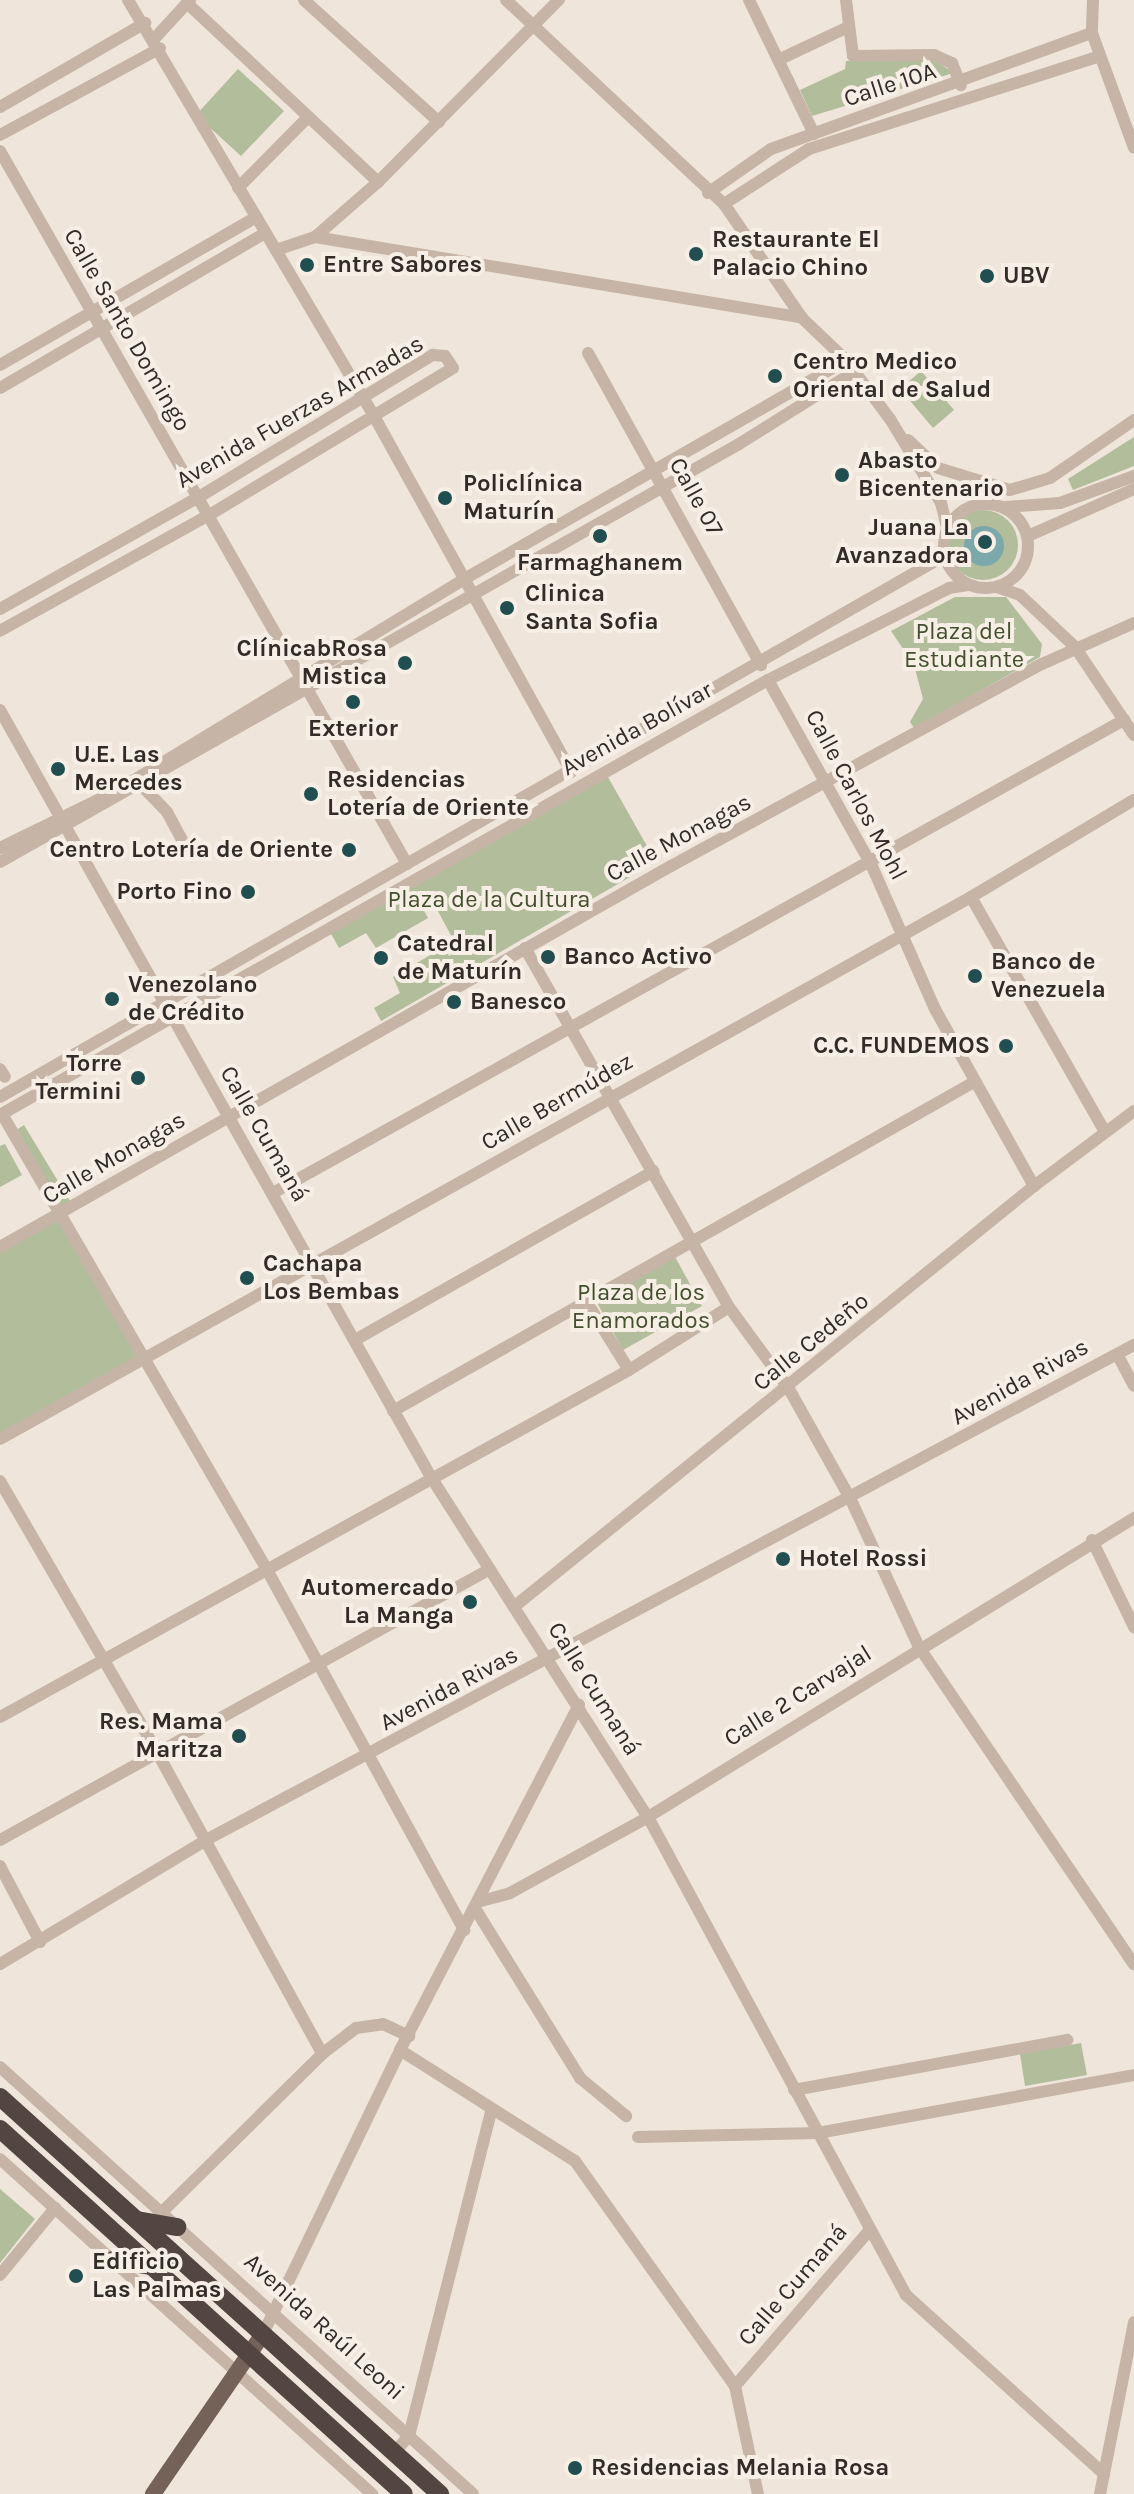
<!DOCTYPE html>
<meta charset="utf-8">
<style>
body{margin:0}
#map{position:relative;width:1134px;height:2494px;overflow:hidden;background:#efe5da;font-family:Karla,sans-serif}
div>[style]{position:absolute}
.green>*{inset:0;background:#b1bd9b}
.round{border-radius:50%}
.water>*{inset:0;background:#7ba8aa}
.minor>*{height:12px;margin:-6px;padding:0 6px;transform-origin:6px;border-radius:6px;background:#c6b5a7}
.minor>.ring{margin:-6px;padding:0;box-sizing:content-box;background:none;border:12px solid #c6b5a7;border-radius:50%}
.major>*{height:16px;margin:-8px;padding:0 8px;transform-origin:8px;border-radius:8px;background:#746259}
.highway>*{height:18px;margin:-9px;padding:0 9px;transform-origin:9px;border-radius:9px;background:#53453f}
.dots>*{width:22px;height:22px;translate:-50% -50%;box-sizing:border-box;border:4px solid #f7efe6;border-radius:50%}
span{translate:-50% -50%;white-space:nowrap;text-align:center;line-height:1.15;-webkit-text-stroke:8px #f7efe6;paint-order:stroke}
.street-label{font-size:24px;color:#332b27}
.poi-label{font-size:24px;color:#332b27;font-weight:700}
.left{translate:0 -50%;text-align:left}
.right{translate:-100% -50%;text-align:right}
.park-label{font-size:24px;color:#42502d}
</style>
<div id="map">
<div class="green">
<div style="clip-path:polygon(932px 57px,953px 73px,812px 116px,800px 90px,845px 69px,846px 61px)"></div>
<div style="clip-path:polygon(238px 69px,284px 111px,241px 156px,196px 115px)"></div>
<div style="clip-path:polygon(921px 371px,954px 410px,933px 428px,900px 389px)"></div>
<div style="clip-path:polygon(1134px 437px,1134px 466px,1073px 490px,1068px 479px)"></div>
<div class="round" style="left:948px;top:510px;width:70px;height:70px"></div>
<div style="clip-path:polygon(955px 597px,1006px 597px,1042px 644px,1040px 657px,914px 728px,910px 722px,923px 699px,914px 665px,891px 631px)"></div>
<div style="clip-path:polygon(608px 777px,656px 862px,381px 1021px,374px 1008px,400px 993px,393px 977px,444px 947px,449px 956px,459px 950px,434px 904px,423px 909px,428px 918px,376px 948px,366px 933px,339px 948px,330px 932px)"></div>
<div style="clip-path:polygon(24px 1125px,73px 1206px,61px 1213px,141px 1359px,0 1439px,0 1247px,60px 1213px,13px 1132px)"></div>
<div style="clip-path:polygon(5px 1144px,22px 1175px,0 1187px,0 1146px)"></div>
<div style="clip-path:polygon(674px 1255px,702px 1306px,623px 1350px,595px 1299px)"></div>
<div style="clip-path:polygon(1081px 2043px,1087px 2075px,1025px 2086px,1020px 2054px)"></div>
<div style="clip-path:polygon(0 2189px,35px 2219px,0 2263px)"></div>
</div>
<div class="water">
<div class="round" style="left:964px;top:526px;width:40px;height:40px"></div>
</div>
<div class="minor">
<div style="left:128px;top:0;width:483px;rotate:59.4deg"></div>
<div style="left:374px;top:416px;width:407px;rotate:61deg"></div>
<div style="left:304px;top:0;width:182px;rotate:42.1deg"></div>
<div style="left:506px;top:0;width:299px;rotate:43.1deg"></div>
<div style="left:724px;top:204px;width:138px;rotate:55.6deg"></div>
<div style="left:802px;top:318px;width:61px;rotate:43.7deg"></div>
<div style="left:846px;top:360px;width:74px;rotate:53.3deg"></div>
<div style="left:890px;top:419px;width:98px;rotate:58.7deg"></div>
<div style="left:941px;top:503px;width:25px;rotate:76deg"></div>
<div style="left:749px;top:0;width:149px;rotate:64.1deg"></div>
<div style="left:846px;top:0;width:56px;rotate:82.9deg"></div>
<div style="left:853px;top:56px;width:81px;rotate:-0.7deg"></div>
<div style="left:934px;top:55px;width:20px;rotate:24deg"></div>
<div style="left:952px;top:63px;width:24px;rotate:68deg"></div>
<div style="left:1093px;top:0;width:33px;rotate:92deg"></div>
<div style="left:1092px;top:33px;width:122px;rotate:69.9deg"></div>
<div style="left:187px;top:3px;width:262px;rotate:43.1deg"></div>
<div style="left:155px;top:38px;width:52px;rotate:-47.4deg"></div>
<div style="left:778px;top:60px;width:75px;rotate:-25.2deg"></div>
<div style="left:0;top:107px;width:168px;rotate:-30.1deg"></div>
<div style="left:0;top:135px;width:182px;rotate:-28.5deg"></div>
<div style="left:0;top:151px;width:821px;rotate:60.28deg"></div>
<div style="left:238px;top:188px;width:97px;rotate:-45.4deg"></div>
<div style="left:708px;top:193px;width:77px;rotate:-34.9deg"></div>
<div style="left:771px;top:149px;width:341px;rotate:-19.9deg"></div>
<div style="left:724px;top:204px;width:101px;rotate:-32.9deg"></div>
<div style="left:809px;top:149px;width:305px;rotate:-17.7deg"></div>
<div style="left:315px;top:237px;width:494px;rotate:9.4deg"></div>
<div style="left:276px;top:250px;width:41px;rotate:-18.4deg"></div>
<div style="left:315px;top:237px;width:84px;rotate:-41.1deg"></div>
<div style="left:378px;top:182px;width:257px;rotate:-45.2deg"></div>
<div style="left:588px;top:353px;width:357px;rotate:61deg"></div>
<div style="left:0;top:365px;width:296px;rotate:-30deg"></div>
<div style="left:0;top:388px;width:307px;rotate:-30.3deg"></div>
<div style="left:908px;top:440px;width:41px;rotate:43deg"></div>
<div style="left:938px;top:468px;width:75px;rotate:17deg"></div>
<div style="left:1010px;top:490px;width:42px;rotate:-16.7deg"></div>
<div style="left:1050px;top:478px;width:102px;rotate:-34.6deg"></div>
<div class="ring" style="left:944px;top:504px;width:72px;height:72px"></div>
<div style="left:1005px;top:507px;width:55px;rotate:-4.2deg"></div>
<div style="left:1060px;top:503px;width:79px;rotate:-20deg"></div>
<div style="left:1028px;top:536px;width:116px;rotate:-23.9deg"></div>
<div style="left:997px;top:587px;width:24px;rotate:19deg"></div>
<div style="left:1020px;top:595px;width:76px;rotate:43.4deg"></div>
<div style="left:1075px;top:647px;width:106px;rotate:56.2deg"></div>
<div style="left:0;top:609px;width:228px;rotate:-29.4deg"></div>
<div style="left:199px;top:497px;width:274px;rotate:-31.3deg"></div>
<div style="left:433px;top:355px;width:12px;rotate:5deg"></div>
<div style="left:445px;top:356px;width:14px;rotate:56deg"></div>
<div style="left:453px;top:368px;width:285px;rotate:148.9deg"></div>
<div style="left:209px;top:515px;width:239px;rotate:151deg"></div>
<div style="left:768px;top:680px;width:211px;rotate:60.8deg"></div>
<div style="left:871px;top:864px;width:158px;rotate:66.2deg"></div>
<div style="left:935px;top:1009px;width:203px;rotate:60.8deg"></div>
<div style="left:0;top:710px;width:880px;rotate:60.67deg"></div>
<div style="left:431px;top:1477px;width:403px;rotate:57.5deg"></div>
<div style="left:648px;top:1817px;width:543px;rotate:61.64deg"></div>
<div style="left:906px;top:2295px;width:267px;rotate:42.1deg"></div>
<div style="left:142px;top:786px;width:36px;rotate:46deg"></div>
<div style="left:167px;top:812px;width:44px;rotate:61.7deg"></div>
<div style="left:0;top:848px;width:129px;rotate:-26.2deg"></div>
<div style="left:116px;top:791px;width:410px;rotate:-31.3deg"></div>
<div style="left:466px;top:578px;width:438px;rotate:-29.8deg"></div>
<div style="left:0;top:862px;width:849px;rotate:-29.49deg"></div>
<div style="left:739px;top:444px;width:136px;rotate:-32.1deg"></div>
<div style="left:971px;top:897px;width:268px;rotate:60.3deg"></div>
<div style="left:525px;top:948px;width:413px;rotate:60.4deg"></div>
<div style="left:729px;top:1307px;width:102px;rotate:53.8deg"></div>
<div style="left:789px;top:1389px;width:127px;rotate:60.8deg"></div>
<div style="left:851px;top:1500px;width:162px;rotate:65.2deg"></div>
<div style="left:919px;top:1647px;width:383px;rotate:55.9deg"></div>
<div style="left:0;top:1069px;width:9px;rotate:58deg"></div>
<div style="left:0;top:1097px;width:1088px;rotate:-29.82deg"></div>
<div style="left:2px;top:1114px;width:525px;rotate:59.82deg"></div>
<div style="left:266px;top:1568px;width:413px;rotate:61.3deg"></div>
<div style="left:0;top:1115px;width:883px;rotate:-29.53deg"></div>
<div style="left:768px;top:680px;width:203px;rotate:-26.9deg"></div>
<div style="left:949px;top:588px;width:19px;rotate:-9deg"></div>
<div style="left:273px;top:1193px;width:974px;rotate:-29.07deg"></div>
<div style="left:0;top:1247px;width:772px;rotate:-29.59deg"></div>
<div style="left:671px;top:866px;width:422px;rotate:-28.6deg"></div>
<div style="left:1042px;top:664px;width:101px;rotate:-24deg"></div>
<div style="left:586px;top:1301px;width:81px;rotate:58.1deg"></div>
<div style="left:355px;top:1340px;width:343px;rotate:-29.5deg"></div>
<div style="left:1117px;top:1354px;width:36px;rotate:62deg"></div>
<div style="left:393px;top:1411px;width:668px;rotate:-29.52deg"></div>
<div style="left:0;top:1439px;width:1112px;rotate:-29.17deg"></div>
<div style="left:971px;top:897px;width:190px;rotate:-30.8deg"></div>
<div style="left:0;top:1481px;width:313px;rotate:59.9deg"></div>
<div style="left:157px;top:1752px;width:344px;rotate:61.3deg"></div>
<div style="left:1092px;top:1540px;width:97px;rotate:64.2deg"></div>
<div style="left:515px;top:1606px;width:668px;rotate:-38.98deg"></div>
<div style="left:1034px;top:1186px;width:125px;rotate:-36.9deg"></div>
<div style="left:0;top:1717px;width:718px;rotate:-28.88deg"></div>
<div style="left:629px;top:1370px;width:118px;rotate:-32.2deg"></div>
<div style="left:0;top:1840px;width:558px;rotate:-28.95deg"></div>
<div style="left:0;top:1866px;width:86px;rotate:62.2deg"></div>
<div style="left:481px;top:1901px;width:30px;rotate:-15deg"></div>
<div style="left:510px;top:1893px;width:158px;rotate:-28.8deg"></div>
<div style="left:648px;top:1817px;width:571px;rotate:-31.6deg"></div>
<div style="left:476px;top:1910px;width:198px;rotate:58.2deg"></div>
<div style="left:580px;top:2078px;width:60px;rotate:39.6deg"></div>
<div style="left:0;top:1964px;width:240px;rotate:-31deg"></div>
<div style="left:206px;top:1840px;width:1052px;rotate:-28.08deg"></div>
<div style="left:400px;top:2050px;width:207px;rotate:32.4deg"></div>
<div style="left:575px;top:2161px;width:276px;rotate:54.6deg"></div>
<div style="left:735px;top:2386px;width:110px;rotate:78deg"></div>
<div style="left:0;top:2067px;width:637px;rotate:42.07deg"></div>
<div style="left:794px;top:2090px;width:278px;rotate:-10.4deg"></div>
<div style="left:638px;top:2137px;width:180px;rotate:-1.3deg"></div>
<div style="left:818px;top:2133px;width:321px;rotate:-10.4deg"></div>
<div style="left:0;top:2159px;width:501px;rotate:42deg"></div>
<div style="left:161px;top:2213px;width:226px;rotate:-44.6deg"></div>
<div style="left:322px;top:2054px;width:43px;rotate:-37.4deg"></div>
<div style="left:356px;top:2028px;width:27px;rotate:-8deg"></div>
<div style="left:383px;top:2024px;width:29px;rotate:25deg"></div>
<div style="left:0;top:2275px;width:87px;rotate:-50.6deg"></div>
<div style="left:263px;top:2334px;width:315px;rotate:-64.2deg"></div>
<div style="left:400px;top:2050px;width:389px;rotate:-62.6deg"></div>
<div style="left:735px;top:2386px;width:205px;rotate:-49.2deg"></div>
<div style="left:394px;top:2453px;width:23px;rotate:-49deg"></div>
<div style="left:409px;top:2436px;width:337px;rotate:-75.8deg"></div>
<div style="left:1100px;top:2494px;width:175px;rotate:-78.8deg"></div>
</div>
<div class="major">
<div style="left:153px;top:2494px;width:194px;rotate:-55.5deg"></div>
</div>
<div class="highway">
<div style="left:0;top:2097px;width:593px;rotate:42.06deg"></div>
<div style="left:0;top:2129px;width:544px;rotate:42.1deg"></div>
<div style="left:137px;top:2220px;width:41px;rotate:9.9deg"></div>
<div style="left:113px;top:2260px;width:38px;rotate:9deg"></div>
</div>
<div class="dots">
<div style="left:696px;top:254px;background:#204e51"></div>
<div style="left:307px;top:265px;background:#204e51"></div>
<div style="left:987px;top:276px;background:#204e51"></div>
<div style="left:775px;top:376px;background:#204e51"></div>
<div style="left:842px;top:475px;background:#204e51"></div>
<div style="left:445px;top:498px;background:#204e51"></div>
<div style="left:600px;top:536px;background:#204e51"></div>
<div style="left:985px;top:542px;background:#204e51"></div>
<div style="left:507px;top:608px;background:#204e51"></div>
<div style="left:405px;top:663px;background:#204e51"></div>
<div style="left:353px;top:702px;background:#204e51"></div>
<div style="left:58px;top:769px;background:#204e51"></div>
<div style="left:311px;top:794px;background:#204e51"></div>
<div style="left:349px;top:850px;background:#204e51"></div>
<div style="left:248px;top:892px;background:#204e51"></div>
<div style="left:548px;top:957px;background:#204e51"></div>
<div style="left:381px;top:958px;background:#204e51"></div>
<div style="left:975px;top:976px;background:#204e51"></div>
<div style="left:112px;top:999px;background:#204e51"></div>
<div style="left:454px;top:1002px;background:#204e51"></div>
<div style="left:1006px;top:1046px;background:#204e51"></div>
<div style="left:138px;top:1078px;background:#204e51"></div>
<div style="left:247px;top:1278px;background:#204e51"></div>
<div style="left:783px;top:1559px;background:#204e51"></div>
<div style="left:470px;top:1602px;background:#204e51"></div>
<div style="left:239px;top:1736px;background:#204e51"></div>
<div style="left:76px;top:2276px;background:#204e51"></div>
<div style="left:575px;top:2468px;background:#204e51"></div>
</div>
<div class="street-label">
<span style="left:890px;top:85px;rotate:-18deg">Calle 10A</span>
<span style="left:127px;top:330px;rotate:60deg">Calle Santo Domingo</span>
<span style="left:300px;top:412px;rotate:-30deg">Avenida Fuerzas Armadas</span>
<span style="left:696px;top:497px;rotate:61deg">Calle 07</span>
<span style="left:637px;top:729px;rotate:-29deg">Avenida Bolívar</span>
<span style="left:856px;top:795px;rotate:62deg">Calle Carlos Mohl</span>
<span style="left:679px;top:838px;rotate:-28deg">Calle Monagas</span>
<span style="left:557px;top:1102px;rotate:-30deg">Calle Bermúdez</span>
<span style="left:264px;top:1134px;rotate:60deg">Calle Cumaná</span>
<span style="left:114px;top:1158px;rotate:-30deg">Calle Monagas</span>
<span style="left:811px;top:1342px;rotate:-39deg">Calle Cedeño</span>
<span style="left:1020px;top:1382px;rotate:-29deg">Avenida Rivas</span>
<span style="left:449px;top:1689px;rotate:-28deg">Avenida Rivas</span>
<span style="left:594px;top:1689px;rotate:58deg">Calle Cumaná</span>
<span style="left:798px;top:1696px;rotate:-32deg">Calle 2 Carvajal</span>
<span style="left:793px;top:2285px;rotate:-49deg">Calle Cumaná</span>
<span style="left:324px;top:2327px;rotate:42deg">Avenida Raúl Leoni</span>
</div>
<div class="poi-label">
<span class="left" style="left:712px;top:254px">Restaurante El<br>Palacio Chino</span>
<span class="left" style="left:323px;top:265px">Entre Sabores</span>
<span class="left" style="left:1003px;top:276px">UBV</span>
<span class="left" style="left:793px;top:376px">Centro Medico<br>Oriental de Salud</span>
<span class="left" style="left:858px;top:475px">Abasto<br>Bicentenario</span>
<span class="left" style="left:463px;top:498px">Policlínica<br>Maturín</span>
<span class="right" style="left:969px;top:542px">Juana La<br>Avanzadora</span>
<span style="left:600px;top:563px">Farmaghanem</span>
<span class="left" style="left:525px;top:608px">Clinica<br>Santa Sofia</span>
<span class="right" style="left:387px;top:663px">ClínicabRosa<br>Mistica</span>
<span style="left:353px;top:729px">Exterior</span>
<span class="left" style="left:74px;top:769px">U.E. Las<br>Mercedes</span>
<span class="left" style="left:327px;top:794px">Residencias<br>Lotería de Oriente</span>
<span class="right" style="left:333px;top:850px">Centro Lotería de Oriente</span>
<span class="right" style="left:232px;top:892px">Porto Fino</span>
<span class="left" style="left:397px;top:958px">Catedral<br>de Maturín</span>
<span class="left" style="left:564px;top:957px">Banco Activo</span>
<span class="left" style="left:991px;top:976px">Banco de<br>Venezuela</span>
<span class="left" style="left:128px;top:999px">Venezolano<br>de Crédito</span>
<span class="left" style="left:470px;top:1002px">Banesco</span>
<span class="right" style="left:990px;top:1046px">C.C. FUNDEMOS</span>
<span class="right" style="left:122px;top:1078px">Torre<br>Termini</span>
<span class="left" style="left:263px;top:1278px">Cachapa<br>Los Bembas</span>
<span class="left" style="left:799px;top:1559px">Hotel Rossi</span>
<span class="right" style="left:454px;top:1602px">Automercado<br>La Manga</span>
<span class="right" style="left:223px;top:1736px">Res. Mama<br>Maritza</span>
<span class="left" style="left:92px;top:2276px">Edificio<br>Las Palmas</span>
<span class="left" style="left:591px;top:2468px">Residencias Melania Rosa</span>
</div>
<div class="park-label">
<span style="left:964px;top:646px">Plaza del<br>Estudiante</span>
<span style="left:489px;top:900px">Plaza de la Cultura</span>
<span style="left:641px;top:1307px">Plaza de los<br>Enamorados</span>
</div>
</div>
